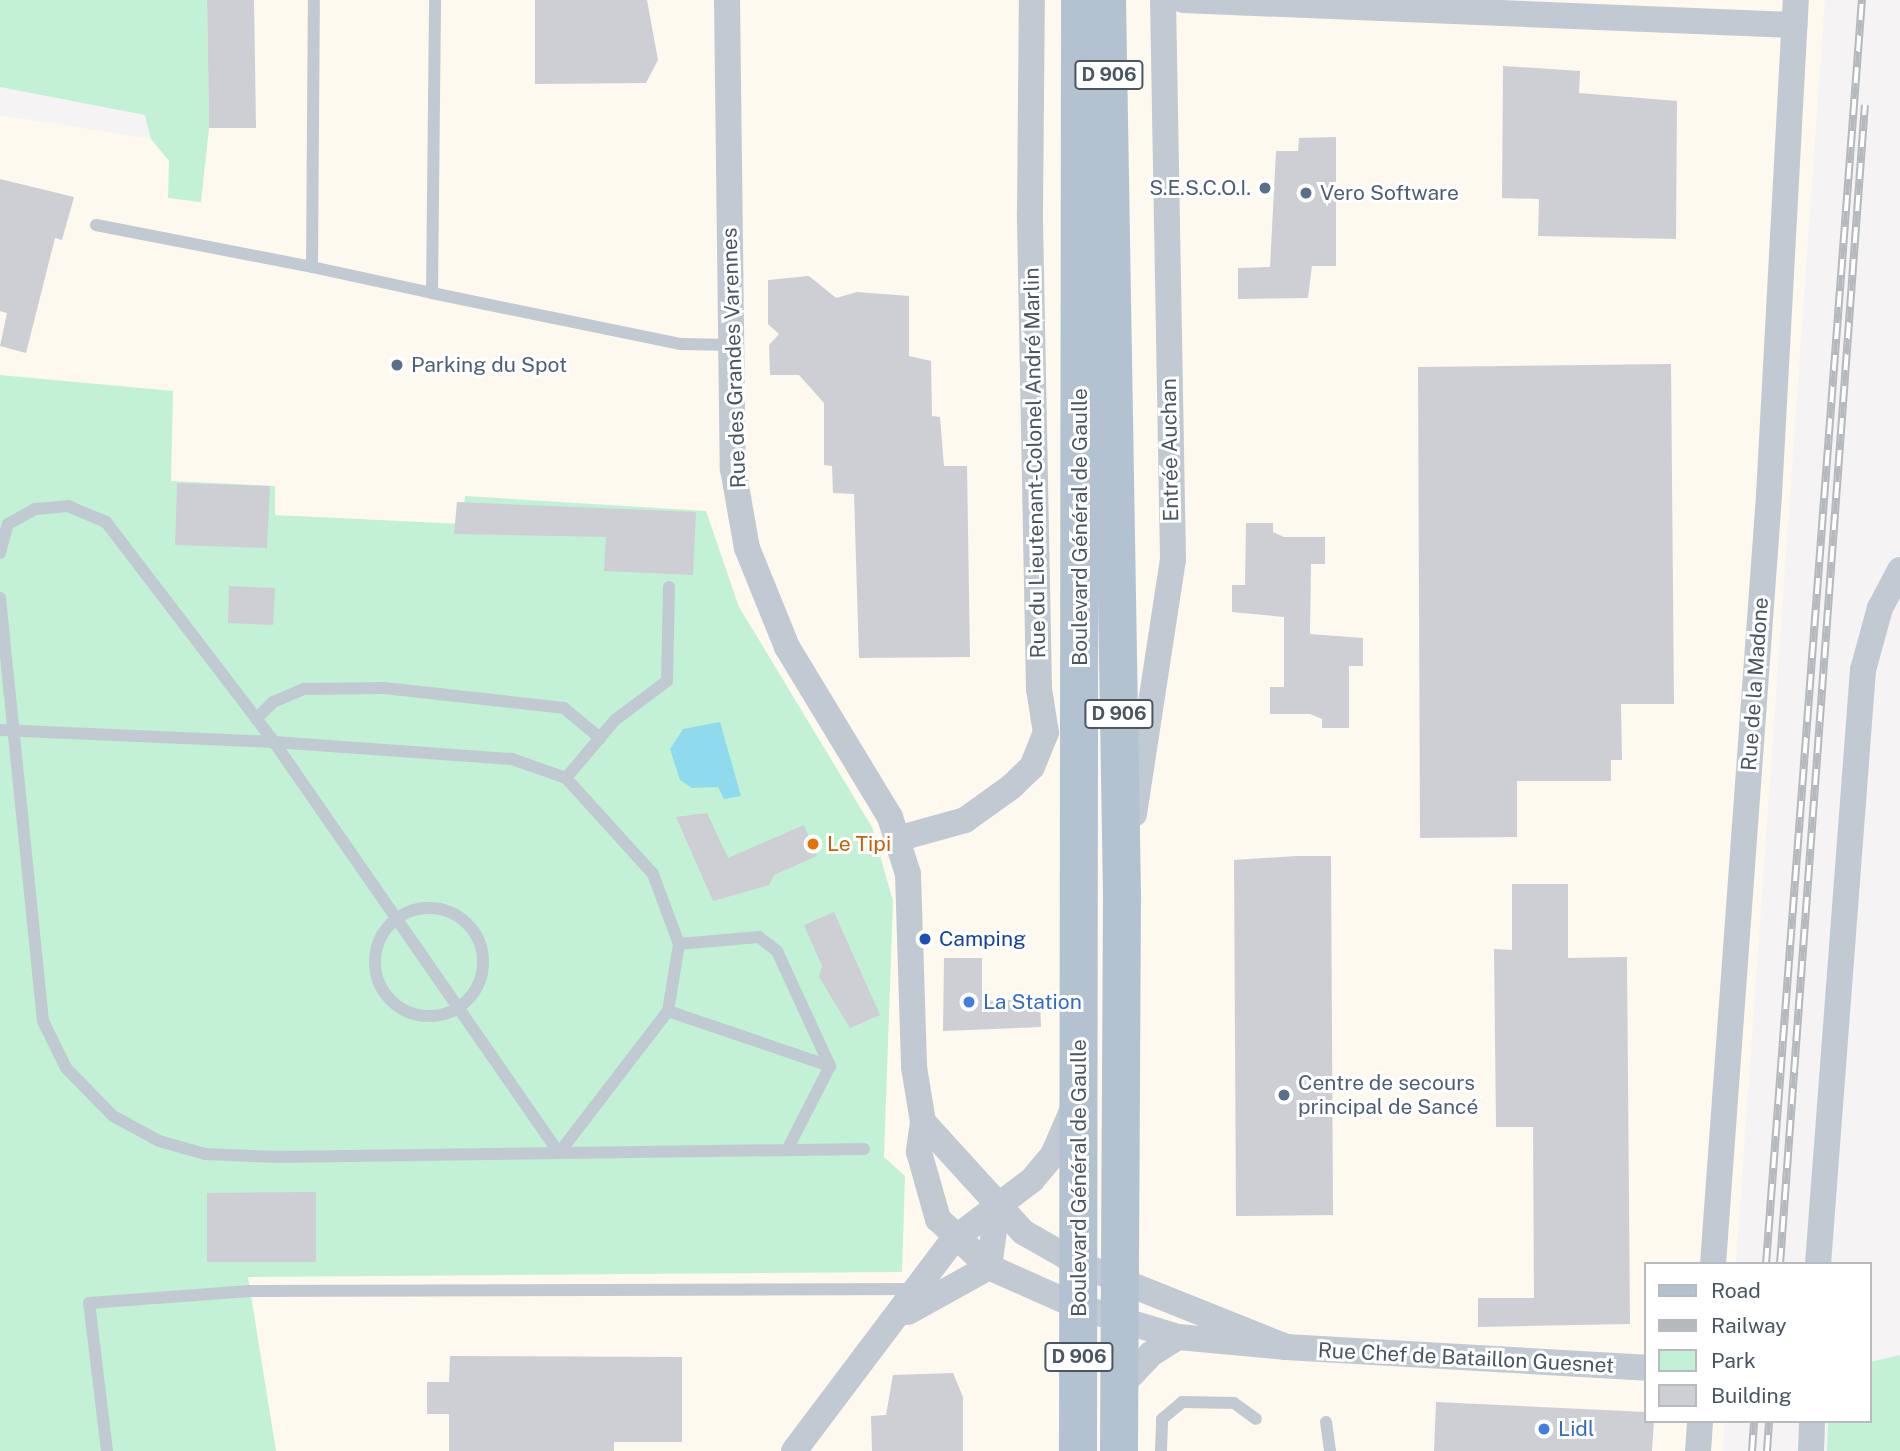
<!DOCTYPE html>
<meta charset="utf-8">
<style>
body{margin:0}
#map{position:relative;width:1900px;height:1451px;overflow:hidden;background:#f5f3f3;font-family:"Public Sans",sans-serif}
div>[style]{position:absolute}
.commercial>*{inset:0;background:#fdf9ef}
.green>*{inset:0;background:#c3f1d5}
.water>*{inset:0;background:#90daee}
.building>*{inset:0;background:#cdcfd5}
.lane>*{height:12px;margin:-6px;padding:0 6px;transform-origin:6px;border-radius:6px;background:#c1cad2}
.lane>.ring{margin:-6px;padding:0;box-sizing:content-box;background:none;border:12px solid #c1cad2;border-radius:50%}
.street>*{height:26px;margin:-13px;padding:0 13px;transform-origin:13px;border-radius:13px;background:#c1cad2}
.primary>*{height:38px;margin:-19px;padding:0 19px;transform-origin:19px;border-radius:19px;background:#b3c2d1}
.rail>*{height:8px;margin-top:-4px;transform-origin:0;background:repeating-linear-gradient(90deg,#fff 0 16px,#b5b8bd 0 32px);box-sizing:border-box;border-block:2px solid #b5b8bd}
.dots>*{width:19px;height:19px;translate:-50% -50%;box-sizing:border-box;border:4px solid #fff;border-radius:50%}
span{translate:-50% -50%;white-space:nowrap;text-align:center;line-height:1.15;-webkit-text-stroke:6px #fff;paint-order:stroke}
.shield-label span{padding:2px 5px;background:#fff;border:2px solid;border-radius:5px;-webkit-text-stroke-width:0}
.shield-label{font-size:19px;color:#4a5661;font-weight:700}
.service-label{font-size:21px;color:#4e5e75}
.right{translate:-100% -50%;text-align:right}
.left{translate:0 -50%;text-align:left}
.street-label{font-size:21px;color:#4a5661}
.food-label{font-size:21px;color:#c56008}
.transit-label{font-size:21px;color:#164399}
.shop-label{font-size:21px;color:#366cbe}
.legend{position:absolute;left:1644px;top:1262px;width:228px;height:161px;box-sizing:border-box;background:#fff;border:2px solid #b7bbc0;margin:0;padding:9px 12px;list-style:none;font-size:21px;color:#4a5661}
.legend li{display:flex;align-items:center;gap:14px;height:35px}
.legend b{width:35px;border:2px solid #b7bbc0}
</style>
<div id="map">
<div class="commercial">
<div style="clip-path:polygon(207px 0,1825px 0,1736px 1264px,1646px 1264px,1646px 1421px,1725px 1421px,1723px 1451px,276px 1451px,247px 1277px,0 1287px,0 115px,151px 139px,201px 201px,209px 128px)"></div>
</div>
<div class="green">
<div style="clip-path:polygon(0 0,207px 0,209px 128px,201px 202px,168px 198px,169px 161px,151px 139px,145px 115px,0 87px)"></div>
<div style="clip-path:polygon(0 375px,173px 391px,171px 481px,275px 486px,275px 515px,462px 524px,465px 496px,706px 511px,739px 607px,872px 827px,893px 901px,884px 1157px,905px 1176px,902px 1272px,248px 1277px,276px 1451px,0 1451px)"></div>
<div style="clip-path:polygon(1900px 1355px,1900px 1451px,1827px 1451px,1828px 1421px,1870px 1421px,1870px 1362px)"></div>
</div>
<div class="water">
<div style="clip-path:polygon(720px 722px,741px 796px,724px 799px,718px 787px,692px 788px,680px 780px,670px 749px,683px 729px)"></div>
</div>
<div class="building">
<div style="clip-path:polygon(207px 0,254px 0,256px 128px,209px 128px)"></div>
<div style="clip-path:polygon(535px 0,647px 0,658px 60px,646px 83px,535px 84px)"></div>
<div style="clip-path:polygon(1503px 66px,1580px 71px,1579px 93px,1677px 101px,1676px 239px,1538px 236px,1539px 199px,1502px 198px)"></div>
<div style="clip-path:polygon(1336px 137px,1336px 266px,1312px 266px,1308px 298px,1238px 299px,1238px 268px,1270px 267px,1276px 151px,1298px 151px,1299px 138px)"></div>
<div style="clip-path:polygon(0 179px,74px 197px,62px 240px,55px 238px,26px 353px,0 346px,7px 313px,0 311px)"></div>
<div style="clip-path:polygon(809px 276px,836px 298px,857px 292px,909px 296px,909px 356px,931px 361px,932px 416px,940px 417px,944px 466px,967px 466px,970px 657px,859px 658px,854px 494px,833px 493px,832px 466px,824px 465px,824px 403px,799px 375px,770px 375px,769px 345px,779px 334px,768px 324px,768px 280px)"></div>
<div style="clip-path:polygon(1671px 364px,1674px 704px,1621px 704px,1622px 760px,1611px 760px,1611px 781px,1517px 781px,1517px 837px,1420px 838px,1418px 367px)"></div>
<div style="clip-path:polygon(177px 483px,270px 486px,267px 548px,175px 545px)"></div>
<div style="clip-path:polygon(457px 502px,696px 512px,693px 575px,604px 571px,606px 537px,454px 534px)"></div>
<div style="clip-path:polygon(1246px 523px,1273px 523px,1273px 532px,1284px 537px,1325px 537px,1325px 564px,1311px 564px,1310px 634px,1363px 638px,1363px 666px,1349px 666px,1349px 728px,1322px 728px,1322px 719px,1310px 714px,1270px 714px,1270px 687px,1284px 687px,1284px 617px,1232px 612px,1232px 585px,1245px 585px)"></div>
<div style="clip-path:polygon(229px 586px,275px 588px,273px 625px,228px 623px)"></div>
<div style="clip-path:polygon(707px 813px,728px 858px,804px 825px,817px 856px,774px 875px,769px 885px,713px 901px,676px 817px)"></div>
<div style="clip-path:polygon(1297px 856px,1331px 856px,1333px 1215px,1236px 1216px,1234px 860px)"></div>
<div style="clip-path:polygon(1512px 884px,1568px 884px,1568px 958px,1627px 957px,1630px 1324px,1478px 1327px,1478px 1298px,1534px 1298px,1533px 1127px,1496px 1127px,1494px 949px,1512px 950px)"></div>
<div style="clip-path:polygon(834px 912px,880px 1015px,850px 1028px,819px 977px,822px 966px,804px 925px)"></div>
<div style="clip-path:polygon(944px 958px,982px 958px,982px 1001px,1040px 999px,1041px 1027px,943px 1031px)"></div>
<div style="clip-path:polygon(316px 1192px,316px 1262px,207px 1262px,207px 1193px)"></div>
<div style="clip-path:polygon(450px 1356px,682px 1357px,682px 1442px,614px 1442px,614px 1451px,449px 1451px,449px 1414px,427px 1414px,427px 1382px,449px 1382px)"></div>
<div style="clip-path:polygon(953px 1373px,963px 1397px,963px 1451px,872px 1451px,871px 1416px,886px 1415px,893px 1375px)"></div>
<div style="clip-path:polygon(1436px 1402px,1646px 1412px,1646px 1421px,1654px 1421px,1652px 1451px,1434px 1451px)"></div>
</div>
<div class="lane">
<div style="left:96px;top:225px;width:220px;rotate:11deg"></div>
<div style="left:312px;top:267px;width:267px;rotate:-89.6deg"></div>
<div style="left:312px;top:267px;width:123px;rotate:12.2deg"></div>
<div style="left:432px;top:293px;width:293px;rotate:-89.4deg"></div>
<div style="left:432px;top:293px;width:253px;rotate:11.6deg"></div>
<div style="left:680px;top:344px;width:52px;rotate:1.1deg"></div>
<div style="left:0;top:553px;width:30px;rotate:-75deg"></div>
<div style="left:8px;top:524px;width:31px;rotate:-29deg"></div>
<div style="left:35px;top:509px;width:33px;rotate:-5deg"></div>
<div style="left:68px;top:506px;width:41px;rotate:22.8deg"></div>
<div style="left:106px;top:522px;width:277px;rotate:52.6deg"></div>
<div style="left:274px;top:742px;width:239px;rotate:4.1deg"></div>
<div style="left:512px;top:759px;width:57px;rotate:19.4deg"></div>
<div style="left:566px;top:778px;width:130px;rotate:47.8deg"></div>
<div style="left:653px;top:874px;width:75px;rotate:69.6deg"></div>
<div style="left:679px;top:944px;width:68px;rotate:99.3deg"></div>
<div style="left:668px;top:1011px;width:171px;rotate:18.8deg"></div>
<div style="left:830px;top:1066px;width:94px;rotate:117.1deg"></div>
<div style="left:0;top:598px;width:425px;rotate:84.2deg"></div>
<div style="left:43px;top:1021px;width:52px;rotate:63.9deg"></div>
<div style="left:66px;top:1068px;width:67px;rotate:45.6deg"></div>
<div style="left:113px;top:1116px;width:52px;rotate:28.5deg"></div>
<div style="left:159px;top:1141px;width:48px;rotate:15.8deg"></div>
<div style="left:205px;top:1154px;width:72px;rotate:2.4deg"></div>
<div style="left:277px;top:1157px;width:587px;rotate:-0.78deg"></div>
<div style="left:256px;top:719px;width:24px;rotate:-45deg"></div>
<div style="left:273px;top:702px;width:34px;rotate:-23deg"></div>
<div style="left:304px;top:689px;width:80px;rotate:-0.7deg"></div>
<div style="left:384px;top:688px;width:181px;rotate:6.3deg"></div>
<div style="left:564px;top:708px;width:47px;rotate:39.8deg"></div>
<div style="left:0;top:730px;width:274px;rotate:2.5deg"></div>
<div style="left:274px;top:742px;width:500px;rotate:55.26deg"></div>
<div style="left:559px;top:1153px;width:179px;rotate:-52.5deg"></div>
<div style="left:566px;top:778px;width:76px;rotate:-49.8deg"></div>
<div style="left:615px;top:720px;width:65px;rotate:-36.9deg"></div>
<div style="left:667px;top:681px;width:94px;rotate:-88.8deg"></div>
<div class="ring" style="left:375px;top:908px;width:96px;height:96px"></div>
<div style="left:679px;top:944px;width:80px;rotate:-5deg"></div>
<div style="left:759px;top:937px;width:23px;rotate:38deg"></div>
<div style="left:777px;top:951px;width:127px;rotate:65.3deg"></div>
<div style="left:1326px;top:1422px;width:29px;rotate:82deg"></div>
<div style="left:107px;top:1451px;width:149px;rotate:-96.9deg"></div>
<div style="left:89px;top:1303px;width:161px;rotate:-4.3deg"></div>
<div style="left:250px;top:1291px;width:667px;rotate:-0.17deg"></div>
<div style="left:1161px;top:1451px;width:32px;rotate:-88deg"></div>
<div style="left:1162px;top:1419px;width:26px;rotate:-40deg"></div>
<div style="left:1182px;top:1402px;width:52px;rotate:1.1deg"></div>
<div style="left:1234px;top:1403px;width:27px;rotate:36deg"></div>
</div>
<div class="street">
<div style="left:727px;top:0;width:469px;rotate:89.3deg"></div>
<div style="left:733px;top:469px;width:80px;rotate:80deg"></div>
<div style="left:747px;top:548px;width:107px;rotate:68deg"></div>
<div style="left:787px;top:647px;width:199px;rotate:58.8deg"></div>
<div style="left:890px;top:817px;width:60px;rotate:72.5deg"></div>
<div style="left:908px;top:874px;width:193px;rotate:88.2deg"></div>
<div style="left:914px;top:1067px;width:56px;rotate:80.7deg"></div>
<div style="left:923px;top:1122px;width:30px;rotate:98deg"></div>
<div style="left:919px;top:1152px;width:70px;rotate:74.2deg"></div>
<div style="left:938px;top:1219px;width:70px;rotate:43.3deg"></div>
<div style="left:989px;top:1267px;width:98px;rotate:24deg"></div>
<div style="left:1079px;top:1307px;width:103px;rotate:16.9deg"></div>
<div style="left:1183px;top:0;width:612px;rotate:2.34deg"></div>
<div style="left:1134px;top:814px;width:257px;rotate:-81.3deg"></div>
<div style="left:1173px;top:560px;width:560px;rotate:-91.02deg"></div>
<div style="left:897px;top:839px;width:71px;rotate:-15.6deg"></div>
<div style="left:965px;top:820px;width:57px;rotate:-35.7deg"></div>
<div style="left:1011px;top:787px;width:29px;rotate:-44deg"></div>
<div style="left:1032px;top:767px;width:37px;rotate:-68deg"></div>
<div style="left:1046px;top:733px;width:45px;rotate:-99deg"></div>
<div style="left:1039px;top:689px;width:477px;rotate:-91.1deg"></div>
<div style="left:1030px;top:212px;width:212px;rotate:-89.5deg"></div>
<div style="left:923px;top:1122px;width:149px;rotate:47.7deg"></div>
<div style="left:1023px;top:1232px;width:64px;rotate:29.7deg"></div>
<div style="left:1079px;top:1264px;width:223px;rotate:21.8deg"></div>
<div style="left:1286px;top:1347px;width:108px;rotate:-174.7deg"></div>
<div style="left:1178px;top:1337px;width:32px;rotate:148deg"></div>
<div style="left:1151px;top:1354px;width:47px;rotate:133.3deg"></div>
<div style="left:1713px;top:1264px;width:771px;rotate:-85.83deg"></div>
<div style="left:1769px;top:495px;width:496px;rotate:-86.9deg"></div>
<div style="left:1818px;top:1264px;width:596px;rotate:-85.67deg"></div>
<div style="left:1863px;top:670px;width:64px;rotate:-74.7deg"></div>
<div style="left:1880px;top:608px;width:43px;rotate:-62.2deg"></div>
<div style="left:989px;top:1267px;width:59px;rotate:-82.1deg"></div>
<div style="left:908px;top:1312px;width:93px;rotate:-29.1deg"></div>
<div style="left:1286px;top:1347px;width:361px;rotate:3.3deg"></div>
<div style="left:794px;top:1451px;width:266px;rotate:-53deg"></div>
<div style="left:954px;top:1239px;width:98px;rotate:-37.1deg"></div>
<div style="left:1032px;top:1180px;width:33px;rotate:-50deg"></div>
<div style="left:1053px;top:1155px;width:50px;rotate:-66.5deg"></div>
<div style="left:1698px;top:1451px;width:30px;rotate:-86deg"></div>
<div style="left:1811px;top:1451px;width:30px;rotate:-88deg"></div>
</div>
<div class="primary">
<div style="left:1107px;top:0;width:895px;rotate:89.04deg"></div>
<div style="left:1122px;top:895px;width:556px;rotate:90.31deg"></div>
<div style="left:1078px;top:1451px;width:1451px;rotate:-89.92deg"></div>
</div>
<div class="rail">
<div style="left:1766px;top:1264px;width:1268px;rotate:-85.66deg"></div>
<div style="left:1780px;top:1264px;width:1162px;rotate:-85.81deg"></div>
<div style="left:1752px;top:1451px;width:30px;rotate:-86deg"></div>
<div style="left:1767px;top:1451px;width:30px;rotate:-86deg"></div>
</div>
<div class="dots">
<div style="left:1265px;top:188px;background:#5c6f8a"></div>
<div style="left:1306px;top:193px;background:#5c6f8a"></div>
<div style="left:397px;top:365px;background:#5c6f8a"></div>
<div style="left:813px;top:844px;background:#e8710a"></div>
<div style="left:925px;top:939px;background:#1a4fb4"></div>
<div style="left:969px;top:1002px;background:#3f7fe0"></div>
<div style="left:1284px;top:1095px;background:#5c6f8a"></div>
<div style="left:1544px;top:1429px;background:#3f7fe0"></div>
</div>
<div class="shield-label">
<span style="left:1109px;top:75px">D 906</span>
<span style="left:1119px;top:714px">D 906</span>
<span style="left:1079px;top:1357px">D 906</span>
</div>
<div class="service-label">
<span class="right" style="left:1251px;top:188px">S.E.S.C.O.I.</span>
<span class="left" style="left:1320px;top:193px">Vero Software</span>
<span class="left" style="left:411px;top:365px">Parking du Spot</span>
<span class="left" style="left:1298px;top:1095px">Centre de secours<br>principal de Sancé</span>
</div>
<div class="street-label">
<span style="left:734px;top:358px;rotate:-92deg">Rue des Grandes Varennes</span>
<span style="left:1170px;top:450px;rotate:-91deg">Entrée Auchan</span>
<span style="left:1035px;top:463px;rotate:-91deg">Rue du Lieutenant-Colonel André Marlin</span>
<span style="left:1080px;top:527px;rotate:-90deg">Boulevard Général de Gaulle</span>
<span style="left:1755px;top:684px;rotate:-86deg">Rue de la Madone</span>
<span style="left:1079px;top:1178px;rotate:-90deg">Boulevard Général de Gaulle</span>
<span style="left:1466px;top:1358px;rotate:3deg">Rue Chef de Bataillon Guesnet</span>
</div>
<div class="food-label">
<span class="left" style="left:827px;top:844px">Le Tipi</span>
</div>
<div class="transit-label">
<span class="left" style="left:939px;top:939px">Camping</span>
</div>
<div class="shop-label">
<span class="left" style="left:983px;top:1002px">La Station</span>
<span class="left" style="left:1558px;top:1429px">Lidl</span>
</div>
<ul class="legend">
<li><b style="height:9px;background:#b3c2d1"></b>Road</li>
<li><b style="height:9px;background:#b5b8bd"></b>Railway</li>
<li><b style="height:19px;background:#c3f1d5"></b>Park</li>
<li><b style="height:19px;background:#cdcfd5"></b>Building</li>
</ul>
</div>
